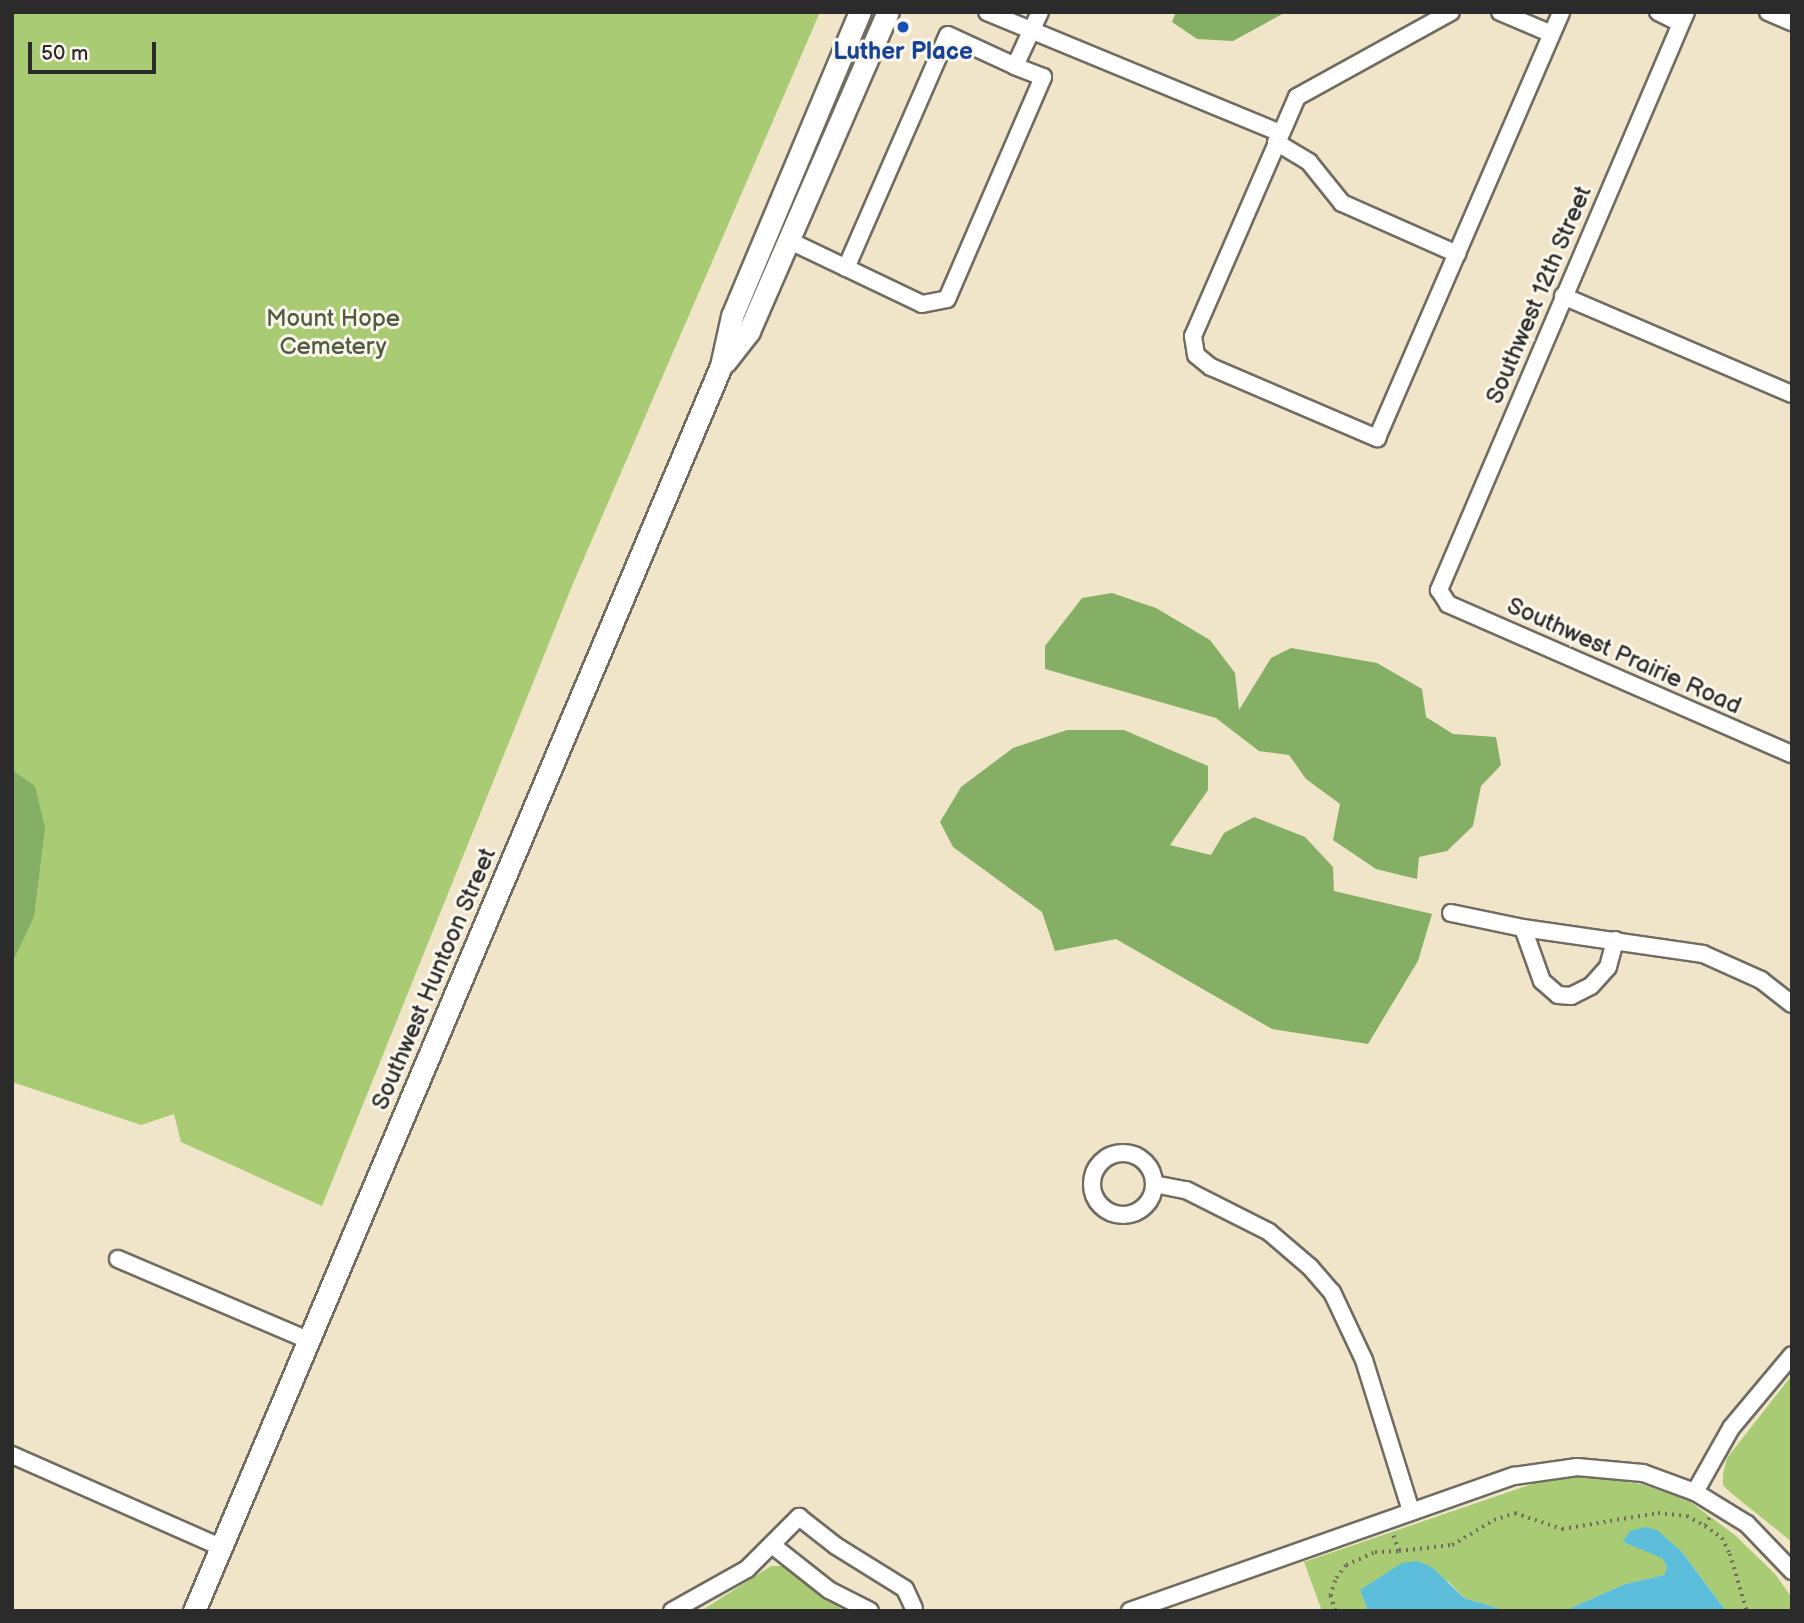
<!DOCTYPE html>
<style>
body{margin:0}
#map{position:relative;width:1804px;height:1623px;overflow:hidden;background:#f0e5c9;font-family:"Balsamiq Sans",sans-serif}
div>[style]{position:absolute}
.green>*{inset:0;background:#a8cb74}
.forest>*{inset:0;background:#86af66}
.water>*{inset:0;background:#5dbedb}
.path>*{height:3.5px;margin-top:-1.75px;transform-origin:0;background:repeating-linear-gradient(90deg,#706c62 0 2px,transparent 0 7px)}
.roads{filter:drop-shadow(2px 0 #706c62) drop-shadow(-2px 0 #706c62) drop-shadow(0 2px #706c62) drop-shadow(0 -2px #706c62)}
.minor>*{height:16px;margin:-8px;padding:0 8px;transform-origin:8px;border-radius:8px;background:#fff}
.minor>.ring{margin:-8px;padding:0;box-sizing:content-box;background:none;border:16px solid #fff;border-radius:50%}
.major>*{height:21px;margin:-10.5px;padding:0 10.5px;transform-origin:10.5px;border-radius:10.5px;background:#fff}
.dots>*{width:19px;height:19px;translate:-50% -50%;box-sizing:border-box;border:4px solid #fbf7ec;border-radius:50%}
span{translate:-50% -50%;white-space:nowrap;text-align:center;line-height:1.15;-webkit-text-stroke:6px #fbf7ec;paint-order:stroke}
.transit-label{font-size:24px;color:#164399;font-weight:700}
.street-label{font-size:24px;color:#2b2b2b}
.park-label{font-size:24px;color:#505b41}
.frame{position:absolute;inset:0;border:14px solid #2b2b2b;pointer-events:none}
.scale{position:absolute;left:28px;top:42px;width:128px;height:32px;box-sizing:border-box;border:4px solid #2b2b2b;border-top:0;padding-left:9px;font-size:21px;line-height:24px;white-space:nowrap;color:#2b2b2b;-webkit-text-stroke:5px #fbf7ec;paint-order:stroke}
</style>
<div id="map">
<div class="green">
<div style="clip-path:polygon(12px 12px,820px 12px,572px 586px,322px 1206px,181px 1142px,174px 1114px,141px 1125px,12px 1082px)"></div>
<div style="clip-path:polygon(1792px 1375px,1792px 1542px,1731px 1493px,1723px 1485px,1723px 1474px,1727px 1458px)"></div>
<div style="clip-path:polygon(1583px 1475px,1640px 1484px,1686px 1499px,1735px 1535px,1776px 1575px,1792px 1598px,1792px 1611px,1726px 1611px,1682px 1552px,1662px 1558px,1667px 1567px,1664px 1575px,1625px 1584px,1564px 1611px,1507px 1611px,1464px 1598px,1448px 1581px,1360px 1590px,1368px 1611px,1322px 1611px,1304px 1562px,1535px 1483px)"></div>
<div style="clip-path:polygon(771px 1566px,782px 1566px,844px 1611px,701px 1611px)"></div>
</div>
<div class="forest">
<div style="clip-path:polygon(1176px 12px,1286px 12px,1233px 41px,1197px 39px,1172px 22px)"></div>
<div style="clip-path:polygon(1112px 593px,1156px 608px,1210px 640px,1235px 673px,1239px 710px,1271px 658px,1291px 648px,1377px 663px,1422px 689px,1426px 717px,1453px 734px,1496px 737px,1501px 765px,1481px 786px,1473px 826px,1447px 851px,1419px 857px,1417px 879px,1376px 869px,1333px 840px,1340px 804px,1306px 779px,1289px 755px,1259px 751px,1216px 718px,1045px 669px,1045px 646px,1082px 598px)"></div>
<div style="clip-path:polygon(1067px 730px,1124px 730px,1208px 766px,1208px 790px,1170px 845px,1211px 855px,1224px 833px,1254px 817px,1305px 837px,1333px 867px,1334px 891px,1432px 914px,1418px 961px,1368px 1044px,1272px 1029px,1116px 939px,1055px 951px,1042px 912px,953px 847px,940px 822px,961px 787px,1013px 748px)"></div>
<div style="clip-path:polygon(12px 770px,35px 786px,45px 828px,34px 917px,12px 963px)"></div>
</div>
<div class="water">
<div style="clip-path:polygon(1645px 1527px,1657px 1530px,1682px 1552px,1726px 1611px,1564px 1611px,1625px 1584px,1664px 1575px,1667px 1567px,1662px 1558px,1623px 1542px,1630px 1531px)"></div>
<div style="clip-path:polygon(1418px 1561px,1433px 1568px,1464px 1598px,1507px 1611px,1368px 1611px,1360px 1590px,1402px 1563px)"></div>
</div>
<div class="path">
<div style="left:1705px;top:1526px;width:21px;rotate:35deg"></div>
<div style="left:1722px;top:1538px;width:18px;rotate:63deg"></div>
<div style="left:1730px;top:1554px;width:59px;rotate:73.4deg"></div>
<div style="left:1399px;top:1551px;width:53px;rotate:-6.5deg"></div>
<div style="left:1452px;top:1545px;width:49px;rotate:-30.8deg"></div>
<div style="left:1494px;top:1520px;width:22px;rotate:-18deg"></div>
<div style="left:1515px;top:1513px;width:50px;rotate:18.8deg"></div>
<div style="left:1562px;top:1529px;width:97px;rotate:-9.5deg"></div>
<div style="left:1658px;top:1513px;width:29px;rotate:6deg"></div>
<div style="left:1687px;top:1516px;width:21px;rotate:29deg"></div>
<div style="left:1705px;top:1526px;width:9px;rotate:-63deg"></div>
<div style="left:1335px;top:1611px;width:16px;rotate:-108deg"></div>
<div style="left:1330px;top:1596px;width:19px;rotate:-72deg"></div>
<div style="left:1336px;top:1578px;width:16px;rotate:-52deg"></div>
<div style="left:1346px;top:1565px;width:32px;rotate:-24deg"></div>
<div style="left:1375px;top:1552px;width:24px;rotate:-2deg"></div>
<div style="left:1399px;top:1551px;width:17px;rotate:-111deg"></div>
</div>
<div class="roads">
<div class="minor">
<div style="left:987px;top:12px;width:317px;rotate:22.4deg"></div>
<div style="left:1451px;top:12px;width:176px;rotate:151.1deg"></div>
<div style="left:1297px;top:97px;width:261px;rotate:113.5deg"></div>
<div style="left:1193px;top:336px;width:19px;rotate:81deg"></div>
<div style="left:1196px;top:355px;width:19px;rotate:39deg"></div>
<div style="left:1211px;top:367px;width:181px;rotate:23.2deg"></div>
<div style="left:1377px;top:438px;width:464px;rotate:-66.6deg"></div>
<div style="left:1500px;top:12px;width:56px;rotate:22.9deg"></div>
<div style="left:1658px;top:12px;width:25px;rotate:26deg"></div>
<div style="left:1686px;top:12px;width:629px;rotate:113.14deg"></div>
<div style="left:1439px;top:590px;width:17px;rotate:57deg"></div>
<div style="left:1448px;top:604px;width:375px;rotate:23.6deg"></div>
<div style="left:1768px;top:12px;width:26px;rotate:23deg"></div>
<div style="left:1276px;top:142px;width:39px;rotate:31deg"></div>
<div style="left:1309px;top:162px;width:53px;rotate:51.2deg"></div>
<div style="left:1342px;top:203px;width:126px;rotate:23.9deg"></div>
<div style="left:790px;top:241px;width:146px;rotate:25.5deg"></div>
<div style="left:922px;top:304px;width:25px;rotate:-11deg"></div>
<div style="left:947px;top:299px;width:242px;rotate:-66.6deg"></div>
<div style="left:1043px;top:77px;width:30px;rotate:-159deg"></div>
<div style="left:1015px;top:66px;width:60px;rotate:-65.2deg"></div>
<div style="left:846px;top:268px;width:254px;rotate:-66.4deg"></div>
<div style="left:948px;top:35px;width:74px;rotate:24.8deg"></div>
<div style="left:1563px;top:296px;width:249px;rotate:23.2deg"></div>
<div style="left:1451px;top:913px;width:74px;rotate:11.8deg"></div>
<div style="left:1523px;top:928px;width:182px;rotate:8.2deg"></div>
<div style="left:1703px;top:954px;width:64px;rotate:24.1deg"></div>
<div style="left:1761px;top:980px;width:39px;rotate:38deg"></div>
<div style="left:1523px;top:928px;width:56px;rotate:70.3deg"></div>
<div style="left:1542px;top:981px;width:21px;rotate:41deg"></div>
<div style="left:1558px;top:995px;width:13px;rotate:4deg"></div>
<div style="left:1571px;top:996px;width:22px;rotate:-27deg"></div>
<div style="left:1591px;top:986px;width:25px;rotate:-48deg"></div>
<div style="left:1608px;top:967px;width:28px;rotate:-75deg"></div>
<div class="ring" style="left:1092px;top:1153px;width:46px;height:46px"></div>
<div style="left:1154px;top:1184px;width:33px;rotate:11deg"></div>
<div style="left:1186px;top:1190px;width:93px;rotate:26.8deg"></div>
<div style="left:1269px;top:1232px;width:54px;rotate:40.5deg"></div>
<div style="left:1310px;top:1267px;width:33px;rotate:49deg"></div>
<div style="left:1332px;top:1292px;width:75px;rotate:64.8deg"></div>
<div style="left:1364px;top:1360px;width:158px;rotate:72.7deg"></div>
<div style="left:118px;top:1259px;width:209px;rotate:23.1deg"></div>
<div style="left:12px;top:1455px;width:231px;rotate:23.8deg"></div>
<div style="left:1695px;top:1492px;width:73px;rotate:-60.6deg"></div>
<div style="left:1731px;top:1428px;width:95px;rotate:-50.1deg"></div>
<div style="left:772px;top:1545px;width:73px;rotate:38.3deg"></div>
<div style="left:829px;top:1590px;width:46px;rotate:27.1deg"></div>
<div style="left:672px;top:1611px;width:86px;rotate:-29.2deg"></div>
<div style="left:747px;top:1569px;width:74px;rotate:-45deg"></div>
<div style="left:799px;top:1517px;width:47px;rotate:38.1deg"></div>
<div style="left:836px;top:1546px;width:81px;rotate:31.9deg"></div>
<div style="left:905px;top:1589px;width:21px;rotate:65deg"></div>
<div style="left:1130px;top:1611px;width:407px;rotate:-19.4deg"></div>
<div style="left:1514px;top:1476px;width:64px;rotate:-8.1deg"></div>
<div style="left:1577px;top:1467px;width:66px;rotate:5.2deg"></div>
<div style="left:1643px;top:1473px;width:55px;rotate:20.1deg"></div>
<div style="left:1695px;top:1492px;width:61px;rotate:31.6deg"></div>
<div style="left:1747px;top:1524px;width:65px;rotate:46.2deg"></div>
</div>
<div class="major">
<div style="left:725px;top:362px;width:39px;rotate:-52deg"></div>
<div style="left:749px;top:331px;width:348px;rotate:-66.5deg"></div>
<div style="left:194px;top:1611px;width:1352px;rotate:-67.06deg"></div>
<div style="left:721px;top:366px;width:51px;rotate:-77.6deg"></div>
<div style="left:732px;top:316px;width:330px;rotate:-67.2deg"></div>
</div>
</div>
<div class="dots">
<div style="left:903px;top:27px;background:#1a4fb4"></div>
</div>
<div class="transit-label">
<span style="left:903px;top:52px">Luther Place</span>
</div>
<div class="street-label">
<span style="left:1539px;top:295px;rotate:-67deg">Southwest 12th Street</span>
<span style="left:1624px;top:656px;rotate:24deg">Southwest Prairie Road</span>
<span style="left:434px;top:979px;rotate:-67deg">Southwest Huntoon Street</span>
</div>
<div class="park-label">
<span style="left:333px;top:333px">Mount Hope<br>Cemetery</span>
</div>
<div class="frame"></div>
<div class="scale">50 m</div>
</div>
